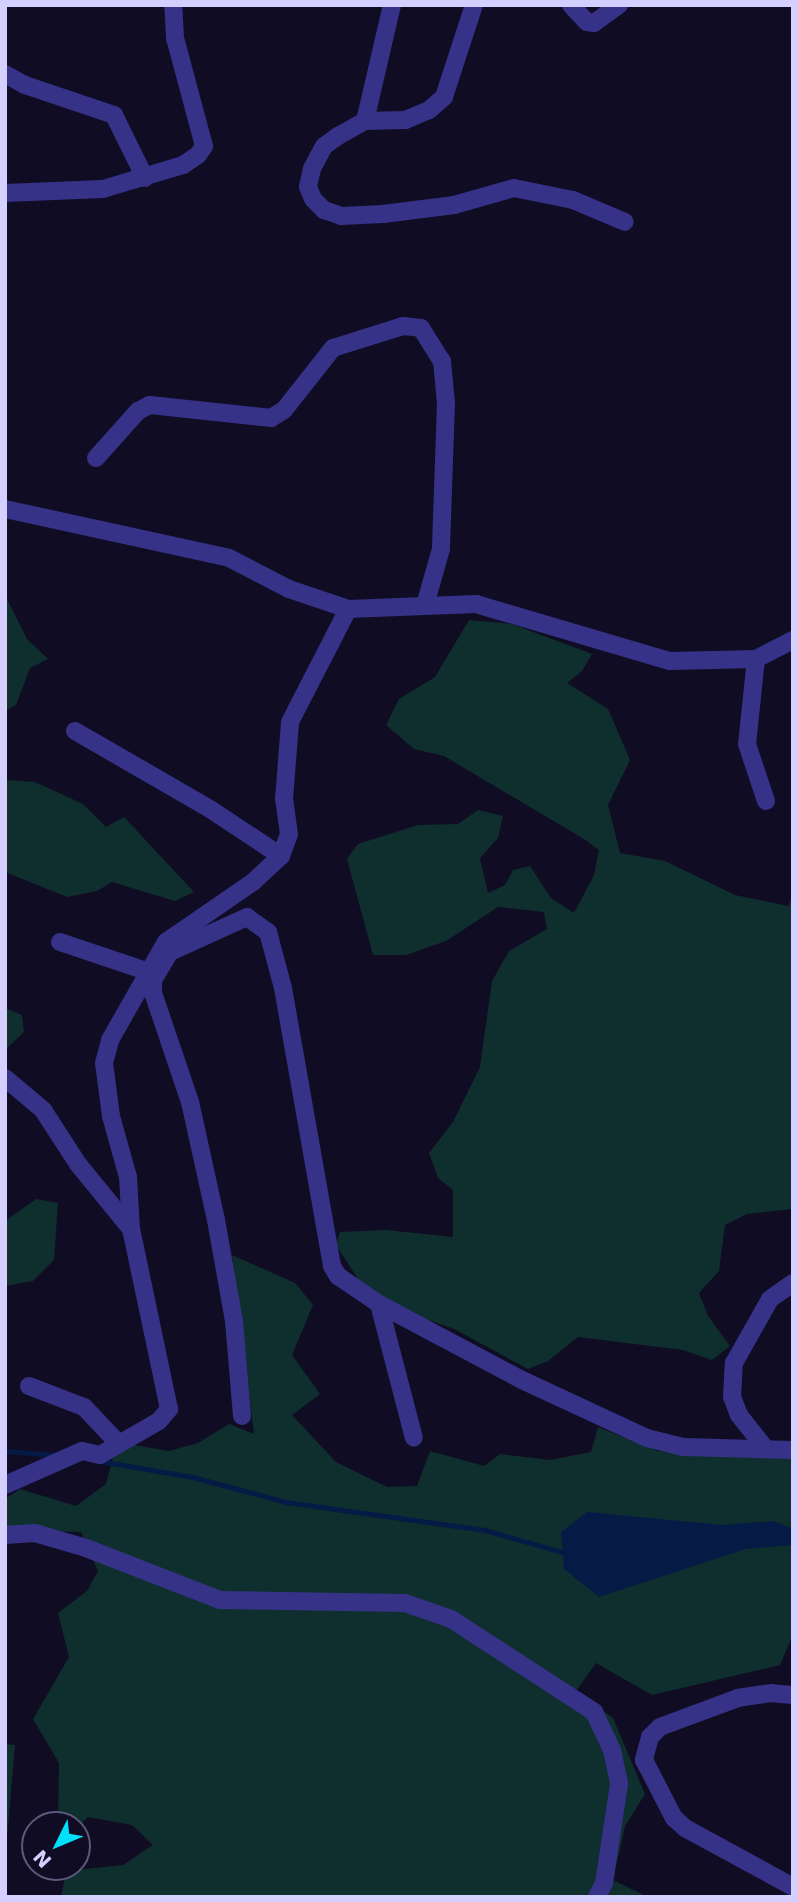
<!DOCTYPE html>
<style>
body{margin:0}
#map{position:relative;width:798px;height:1902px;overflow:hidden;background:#100c24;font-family:"DejaVu Sans",sans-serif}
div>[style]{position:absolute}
.green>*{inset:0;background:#0e2f2e}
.water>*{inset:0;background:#051b45}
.stream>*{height:4.5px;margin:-2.25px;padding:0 2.25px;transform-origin:2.25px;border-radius:2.25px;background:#051b45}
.minor>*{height:18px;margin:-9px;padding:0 9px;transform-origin:9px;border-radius:9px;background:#363288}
span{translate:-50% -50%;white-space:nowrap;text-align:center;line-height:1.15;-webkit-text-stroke:7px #100c24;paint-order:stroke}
.frame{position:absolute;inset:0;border:7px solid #d5cfff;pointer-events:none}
.north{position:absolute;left:21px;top:1811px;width:70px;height:70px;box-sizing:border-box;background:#100c24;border:2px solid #5f5a7c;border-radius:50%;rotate:227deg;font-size:19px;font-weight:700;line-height:28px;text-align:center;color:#d5cfff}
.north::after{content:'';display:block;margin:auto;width:24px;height:32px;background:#00e0fa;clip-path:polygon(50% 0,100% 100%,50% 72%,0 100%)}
</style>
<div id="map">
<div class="green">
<div style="clip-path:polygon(5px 595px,27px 639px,48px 659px,30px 668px,16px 705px,5px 711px)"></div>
<div style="clip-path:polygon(469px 620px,512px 624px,592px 654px,582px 671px,567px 683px,608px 709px,630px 760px,608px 805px,620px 853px,665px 861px,735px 895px,788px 906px,793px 895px,793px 1209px,747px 1214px,725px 1225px,719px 1271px,699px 1293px,708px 1316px,730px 1346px,712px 1360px,683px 1350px,578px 1337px,548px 1361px,528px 1369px,454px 1329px,394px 1308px,360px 1282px,336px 1245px,340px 1232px,386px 1230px,453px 1237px,453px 1190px,438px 1178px,429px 1153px,453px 1122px,480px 1067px,492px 981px,509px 951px,547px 929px,544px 912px,498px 907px,446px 941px,406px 955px,373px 955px,347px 859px,358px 844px,418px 825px,458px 824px,478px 810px,503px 816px,498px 838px,480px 858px,488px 893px,505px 885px,513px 870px,530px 866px,551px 898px,574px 913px,594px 875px,599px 850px,584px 839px,444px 756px,414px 749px,386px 725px,399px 699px,435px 677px)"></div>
<div style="clip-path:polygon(5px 780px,35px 782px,83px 804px,106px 827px,124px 817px,194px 892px,175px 901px,112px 882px,97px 891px,67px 897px,5px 872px)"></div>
<div style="clip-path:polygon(5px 1008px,22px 1015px,24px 1032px,5px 1050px)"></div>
<div style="clip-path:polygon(36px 1199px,58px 1203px,54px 1260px,33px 1281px,5px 1286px,5px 1221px)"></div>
<div style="clip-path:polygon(232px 1255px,295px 1283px,313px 1305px,292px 1355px,320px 1394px,292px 1415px,336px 1462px,387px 1487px,417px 1486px,430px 1451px,484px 1466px,500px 1454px,550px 1460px,591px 1452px,598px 1427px,658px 1451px,793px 1458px,793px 1634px,780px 1665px,652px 1695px,596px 1663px,576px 1691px,613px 1718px,645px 1794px,625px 1826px,613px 1880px,648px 1897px,61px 1897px,66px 1871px,123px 1865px,153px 1845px,132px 1825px,88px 1817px,77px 1828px,58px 1818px,59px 1763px,33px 1719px,69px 1657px,58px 1613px,87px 1591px,98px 1571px,81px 1532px,5px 1530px,5px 1499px,20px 1489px,76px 1506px,106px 1484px,117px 1442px,169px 1451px,198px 1443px,229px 1424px,254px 1434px)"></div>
<div style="clip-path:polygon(5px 1744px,15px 1745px,5px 1862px)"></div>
</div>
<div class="water">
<div style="clip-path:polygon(587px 1512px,722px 1525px,774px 1521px,793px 1529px,793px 1545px,746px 1549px,599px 1597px,564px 1569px,561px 1532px)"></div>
</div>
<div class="stream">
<div style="left:5px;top:1451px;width:52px;rotate:4.4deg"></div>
<div style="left:100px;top:1461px;width:94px;rotate:9.8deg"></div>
<div style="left:193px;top:1477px;width:96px;rotate:15deg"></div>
<div style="left:286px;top:1502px;width:201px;rotate:8deg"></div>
<div style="left:485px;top:1530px;width:80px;rotate:15.9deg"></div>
</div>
<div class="minor">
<div style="left:474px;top:5px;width:97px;rotate:108.1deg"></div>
<div style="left:444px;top:97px;width:20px;rotate:139deg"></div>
<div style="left:429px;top:110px;width:26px;rotate:157deg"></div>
<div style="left:405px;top:120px;width:40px;rotate:178.6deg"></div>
<div style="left:365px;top:121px;width:31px;rotate:151deg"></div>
<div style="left:338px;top:136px;width:17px;rotate:144deg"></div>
<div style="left:324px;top:146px;width:26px;rotate:118deg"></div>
<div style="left:312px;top:169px;width:18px;rotate:103deg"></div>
<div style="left:308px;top:187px;width:13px;rotate:67deg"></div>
<div style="left:313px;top:199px;width:16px;rotate:45deg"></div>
<div style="left:324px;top:210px;width:18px;rotate:19deg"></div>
<div style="left:341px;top:216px;width:42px;rotate:-2.7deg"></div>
<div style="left:383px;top:214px;width:72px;rotate:-7.2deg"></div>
<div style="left:454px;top:205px;width:62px;rotate:-15.8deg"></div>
<div style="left:514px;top:188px;width:60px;rotate:11.5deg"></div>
<div style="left:573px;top:200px;width:56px;rotate:22.9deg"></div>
<div style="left:571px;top:5px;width:23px;rotate:47deg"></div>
<div style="left:587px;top:22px;width:7px;rotate:8deg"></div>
<div style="left:594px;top:23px;width:31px;rotate:-36deg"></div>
<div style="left:5px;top:74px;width:23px;rotate:29deg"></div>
<div style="left:25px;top:85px;width:94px;rotate:18.6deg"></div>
<div style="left:114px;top:115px;width:70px;rotate:63.8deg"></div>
<div style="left:365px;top:121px;width:119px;rotate:-76.9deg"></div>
<div style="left:5px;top:193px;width:98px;rotate:-2.3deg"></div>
<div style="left:103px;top:189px;width:84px;rotate:-16.7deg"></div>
<div style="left:183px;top:165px;width:18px;rotate:-34deg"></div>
<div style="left:198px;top:155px;width:11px;rotate:-56deg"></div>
<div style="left:204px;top:146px;width:112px;rotate:-105deg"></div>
<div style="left:175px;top:38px;width:33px;rotate:-93deg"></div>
<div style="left:96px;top:458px;width:63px;rotate:-48.2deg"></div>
<div style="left:138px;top:411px;width:13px;rotate:-27deg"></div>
<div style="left:150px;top:405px;width:122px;rotate:6.1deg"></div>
<div style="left:271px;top:418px;width:15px;rotate:-32deg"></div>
<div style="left:284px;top:410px;width:79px;rotate:-51.7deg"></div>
<div style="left:333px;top:348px;width:73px;rotate:-17.4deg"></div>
<div style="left:403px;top:326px;width:18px;rotate:6deg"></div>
<div style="left:421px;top:328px;width:39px;rotate:58deg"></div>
<div style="left:442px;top:361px;width:42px;rotate:84.6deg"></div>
<div style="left:446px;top:403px;width:146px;rotate:92deg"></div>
<div style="left:441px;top:549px;width:58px;rotate:105.9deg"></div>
<div style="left:5px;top:509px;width:229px;rotate:12.3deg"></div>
<div style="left:229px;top:558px;width:68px;rotate:27.3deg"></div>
<div style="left:289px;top:589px;width:62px;rotate:18.7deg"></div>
<div style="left:348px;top:609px;width:128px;rotate:-2.2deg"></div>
<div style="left:476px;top:604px;width:202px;rotate:16.4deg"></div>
<div style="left:670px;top:661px;width:86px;rotate:-1.3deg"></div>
<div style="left:756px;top:659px;width:42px;rotate:-27.2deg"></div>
<div style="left:756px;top:659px;width:85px;rotate:96deg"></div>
<div style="left:747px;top:744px;width:60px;rotate:71.6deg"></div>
<div style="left:75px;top:731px;width:156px;rotate:30deg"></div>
<div style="left:210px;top:809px;width:85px;rotate:33.5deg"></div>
<div style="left:60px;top:942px;width:91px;rotate:18.6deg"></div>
<div style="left:5px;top:1078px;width:50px;rotate:40.1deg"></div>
<div style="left:43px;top:1110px;width:64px;rotate:57.1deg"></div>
<div style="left:78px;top:1164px;width:84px;rotate:50.8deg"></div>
<div style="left:379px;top:1304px;width:138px;rotate:75.4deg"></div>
<div style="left:29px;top:1386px;width:59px;rotate:20.9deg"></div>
<div style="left:84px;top:1407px;width:51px;rotate:46.6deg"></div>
<div style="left:242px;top:1416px;width:95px;rotate:-94.8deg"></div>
<div style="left:234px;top:1321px;width:103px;rotate:-100.1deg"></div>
<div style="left:216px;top:1220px;width:121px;rotate:-102.4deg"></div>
<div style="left:190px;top:1102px;width:115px;rotate:-108.7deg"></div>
<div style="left:153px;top:993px;width:13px;rotate:-90deg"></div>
<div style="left:153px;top:980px;width:33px;rotate:-59deg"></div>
<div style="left:170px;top:952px;width:85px;rotate:-24.4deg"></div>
<div style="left:247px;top:917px;width:26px;rotate:36deg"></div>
<div style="left:268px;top:932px;width:58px;rotate:75deg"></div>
<div style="left:283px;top:988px;width:282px;rotate:80deg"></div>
<div style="left:332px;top:1266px;width:12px;rotate:59deg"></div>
<div style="left:338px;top:1276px;width:50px;rotate:34.3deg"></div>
<div style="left:379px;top:1304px;width:162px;rotate:28deg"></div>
<div style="left:522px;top:1380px;width:138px;rotate:24.9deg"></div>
<div style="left:647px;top:1438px;width:38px;rotate:14deg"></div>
<div style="left:684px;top:1447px;width:109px;rotate:1.6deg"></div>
<div style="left:765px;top:1448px;width:42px;rotate:-128.2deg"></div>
<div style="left:739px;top:1415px;width:19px;rotate:-111deg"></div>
<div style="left:732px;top:1397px;width:34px;rotate:-87deg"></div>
<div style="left:734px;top:1363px;width:73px;rotate:-60.6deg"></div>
<div style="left:770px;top:1299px;width:28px;rotate:-35deg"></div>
<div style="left:5px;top:1485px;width:84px;rotate:-23.8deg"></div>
<div style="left:82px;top:1451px;width:18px;rotate:13deg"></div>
<div style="left:100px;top:1455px;width:68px;rotate:-30deg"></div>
<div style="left:159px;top:1421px;width:16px;rotate:-50deg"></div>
<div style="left:169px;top:1409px;width:184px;rotate:-101.9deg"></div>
<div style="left:131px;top:1229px;width:52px;rotate:-93.3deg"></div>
<div style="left:128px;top:1177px;width:63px;rotate:-105.6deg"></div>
<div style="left:111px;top:1116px;width:53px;rotate:-97.5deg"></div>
<div style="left:104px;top:1063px;width:24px;rotate:-75deg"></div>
<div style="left:110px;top:1040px;width:113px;rotate:-60.3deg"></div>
<div style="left:166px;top:942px;width:106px;rotate:-34.6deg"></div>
<div style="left:253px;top:882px;width:38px;rotate:-43deg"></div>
<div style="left:281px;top:856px;width:23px;rotate:-70deg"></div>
<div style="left:289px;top:834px;width:35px;rotate:-98deg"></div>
<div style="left:284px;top:799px;width:77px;rotate:-85.5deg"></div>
<div style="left:290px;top:722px;width:127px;rotate:-62.8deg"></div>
<div style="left:5px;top:1535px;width:30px;rotate:-4deg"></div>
<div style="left:35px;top:1533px;width:53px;rotate:16.4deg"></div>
<div style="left:86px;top:1548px;width:144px;rotate:21.2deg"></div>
<div style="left:220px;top:1600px;width:185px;rotate:0.9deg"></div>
<div style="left:405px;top:1603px;width:49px;rotate:19.2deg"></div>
<div style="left:451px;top:1619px;width:171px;rotate:33deg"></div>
<div style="left:594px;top:1712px;width:42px;rotate:64.7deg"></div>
<div style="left:612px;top:1750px;width:35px;rotate:78deg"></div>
<div style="left:619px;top:1784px;width:100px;rotate:98.6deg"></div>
<div style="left:604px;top:1883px;width:16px;rotate:117deg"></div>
<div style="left:793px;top:1695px;width:21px;rotate:-175deg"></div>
<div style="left:772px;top:1693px;width:34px;rotate:172deg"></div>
<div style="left:738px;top:1698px;width:83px;rotate:159.6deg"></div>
<div style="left:660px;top:1727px;width:14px;rotate:135deg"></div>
<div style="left:650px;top:1737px;width:24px;rotate:105deg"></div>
<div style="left:644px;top:1760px;width:65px;rotate:62.7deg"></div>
<div style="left:674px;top:1818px;width:15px;rotate:42deg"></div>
<div style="left:685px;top:1828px;width:123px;rotate:28.6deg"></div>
</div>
<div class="frame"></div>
<div class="north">N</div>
</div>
